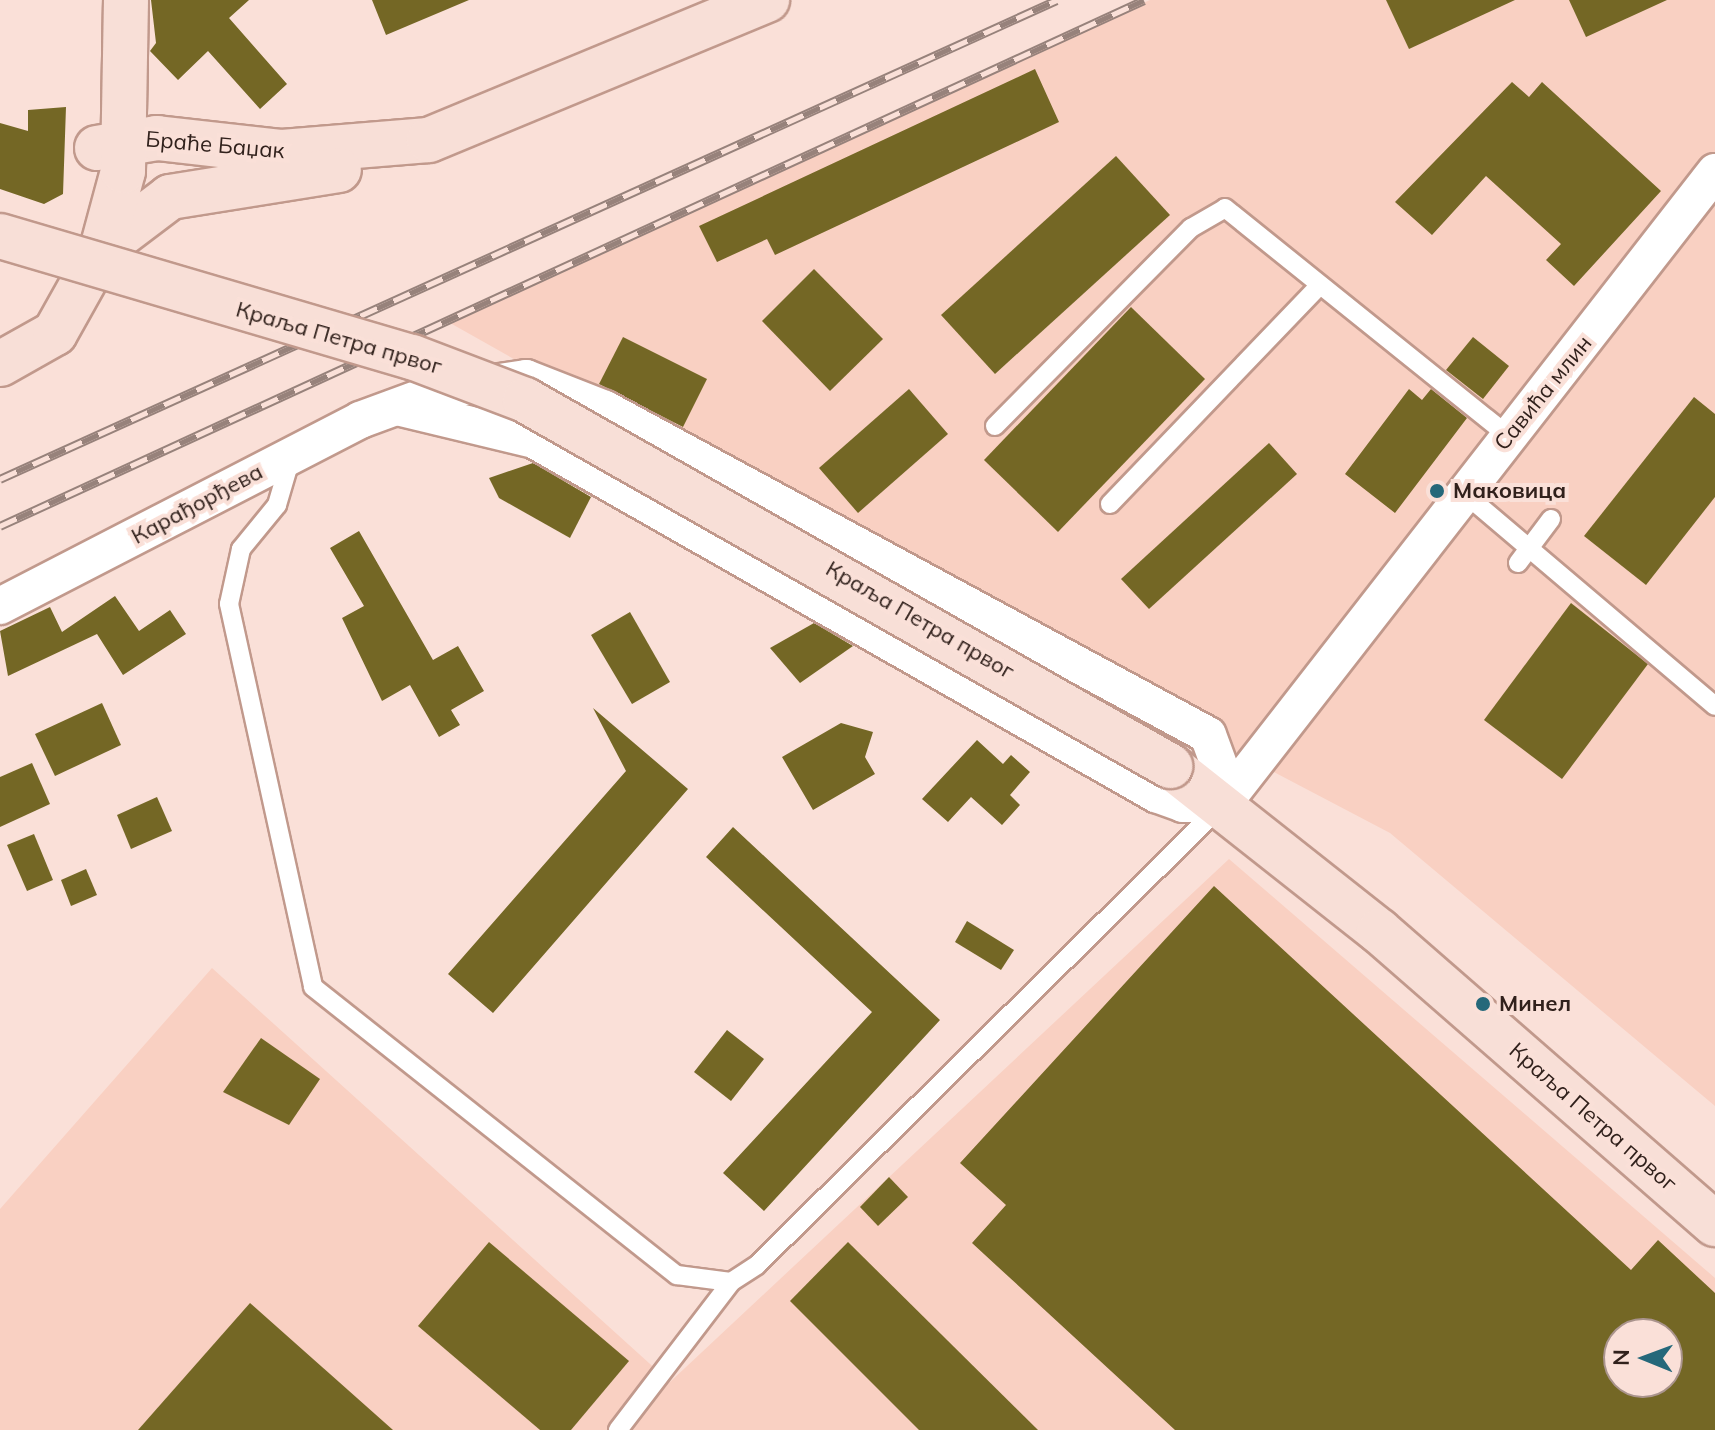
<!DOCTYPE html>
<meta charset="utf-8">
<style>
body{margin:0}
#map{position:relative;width:1715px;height:1430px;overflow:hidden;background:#fae0d8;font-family:Mulish,sans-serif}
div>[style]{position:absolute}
.built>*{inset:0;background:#f9d0c2}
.building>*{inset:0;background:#746725}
.roads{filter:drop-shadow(2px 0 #c1998c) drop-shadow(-2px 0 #c1998c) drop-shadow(0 2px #c1998c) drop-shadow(0 -2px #c1998c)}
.lane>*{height:18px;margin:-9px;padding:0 9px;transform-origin:9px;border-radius:9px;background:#fff}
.street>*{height:36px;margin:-18px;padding:0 18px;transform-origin:18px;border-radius:18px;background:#fff}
.secondary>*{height:44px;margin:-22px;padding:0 22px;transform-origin:22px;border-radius:22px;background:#f8dfd7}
.rail>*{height:9px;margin-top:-4.5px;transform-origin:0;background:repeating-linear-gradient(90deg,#fae0d8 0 18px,#97827b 0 36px);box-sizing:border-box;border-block:2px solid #97827b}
.bridges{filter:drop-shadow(2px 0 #c1998c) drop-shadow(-2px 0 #c1998c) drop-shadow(0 2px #c1998c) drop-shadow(0 -2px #c1998c)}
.secondary-bridge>*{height:44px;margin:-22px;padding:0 22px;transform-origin:22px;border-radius:22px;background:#f8dfd7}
.dots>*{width:22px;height:22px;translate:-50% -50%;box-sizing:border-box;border:4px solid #fae0d8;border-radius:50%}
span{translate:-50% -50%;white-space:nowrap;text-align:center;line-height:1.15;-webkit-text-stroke:8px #fae0d8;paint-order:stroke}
.street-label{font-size:22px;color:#31211c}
.poi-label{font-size:22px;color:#31211c;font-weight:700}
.left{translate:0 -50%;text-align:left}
.north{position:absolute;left:1603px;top:1318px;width:80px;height:80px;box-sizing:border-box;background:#fae0d8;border:2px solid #aa948d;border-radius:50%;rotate:271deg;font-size:22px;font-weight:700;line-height:32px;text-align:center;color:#31211c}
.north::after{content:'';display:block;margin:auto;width:28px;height:36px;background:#25687a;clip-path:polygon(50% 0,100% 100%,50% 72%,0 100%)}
</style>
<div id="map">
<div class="built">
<div style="clip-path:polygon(1150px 0,1715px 0,1715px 1106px,1390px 833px,875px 563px,443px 319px)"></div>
<div style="clip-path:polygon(evenodd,1229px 859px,1715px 1278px,1715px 1430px,0 1430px,0 1209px,212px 968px,670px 1382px,1229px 859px,1619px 1334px,1667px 1334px,1667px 1382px,1619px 1382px,1619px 1334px)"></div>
</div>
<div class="building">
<div style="clip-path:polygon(151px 0,249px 0,229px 18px,287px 84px,260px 109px,208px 51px,178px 80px,150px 51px,156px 43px)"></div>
<div style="clip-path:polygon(372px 0,469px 0,386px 35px)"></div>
<div style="clip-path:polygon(1386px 0,1515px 0,1409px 49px)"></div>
<div style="clip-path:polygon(1569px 0,1667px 0,1586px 37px)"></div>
<div style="clip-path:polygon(1035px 69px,1059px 122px,775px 255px,767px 239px,717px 262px,699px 226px)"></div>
<div style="clip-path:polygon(1512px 82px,1529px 97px,1542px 82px,1661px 191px,1574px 286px,1546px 260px,1561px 244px,1486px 176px,1432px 235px,1395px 202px)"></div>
<div style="clip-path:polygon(66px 107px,63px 194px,44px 204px,0 189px,0 123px,28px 131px,28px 110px)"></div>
<div style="clip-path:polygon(1116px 156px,1170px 215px,995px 374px,941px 315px)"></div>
<div style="clip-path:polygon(814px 269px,883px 339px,830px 391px,762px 321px)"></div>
<div style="clip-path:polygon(1131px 307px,1205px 379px,1058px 532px,984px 460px)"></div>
<div style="clip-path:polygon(623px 337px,707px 379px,683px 427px,599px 384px)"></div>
<div style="clip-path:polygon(1473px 337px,1509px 366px,1483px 399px,1446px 370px)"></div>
<div style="clip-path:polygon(909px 389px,948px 434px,858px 513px,819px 468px)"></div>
<div style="clip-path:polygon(1409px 389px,1422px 400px,1431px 389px,1467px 418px,1395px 513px,1345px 474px)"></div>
<div style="clip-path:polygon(1694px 397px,1715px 414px,1715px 497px,1646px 585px,1584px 536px)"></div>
<div style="clip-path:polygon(1269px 443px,1297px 474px,1149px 609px,1121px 579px)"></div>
<div style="clip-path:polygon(533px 463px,591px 497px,570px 538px,499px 498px,489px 478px)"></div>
<div style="clip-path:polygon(359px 531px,433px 660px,458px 646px,484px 691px,451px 710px,460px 725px,439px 737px,410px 685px,382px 701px,342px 618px,364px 606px,330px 548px)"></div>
<div style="clip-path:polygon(115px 596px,139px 631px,170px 610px,186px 634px,123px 675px,97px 634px,8px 676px,0 631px,50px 607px,62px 632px)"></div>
<div style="clip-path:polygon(1571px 603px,1648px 664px,1562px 779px,1484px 720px)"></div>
<div style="clip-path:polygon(630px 612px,670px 682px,632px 704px,591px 635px)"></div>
<div style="clip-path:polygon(814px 623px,853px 646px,800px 683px,770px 648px)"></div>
<div style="clip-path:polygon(102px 703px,121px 745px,55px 776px,35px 734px)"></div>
<div style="clip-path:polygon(593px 708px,688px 789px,493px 1013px,448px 974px,626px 771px)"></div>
<div style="clip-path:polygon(841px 723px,873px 732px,865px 757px,875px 774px,813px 810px,782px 757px)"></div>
<div style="clip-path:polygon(977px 740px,1003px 764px,1011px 755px,1030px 772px,1010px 795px,1020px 805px,1002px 825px,971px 797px,948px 822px,922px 799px)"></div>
<div style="clip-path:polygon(32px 763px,50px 804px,0 827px,0 777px)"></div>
<div style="clip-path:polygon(157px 797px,172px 831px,131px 849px,117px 815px)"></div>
<div style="clip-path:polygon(733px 827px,940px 1020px,764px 1211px,723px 1173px,872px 1012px,706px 857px)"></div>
<div style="clip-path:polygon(34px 834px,53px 880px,27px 891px,7px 845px)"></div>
<div style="clip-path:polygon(86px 869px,97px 895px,71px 906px,61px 880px)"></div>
<div style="clip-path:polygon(evenodd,1214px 886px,1631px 1270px,1658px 1240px,1715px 1293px,1715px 1430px,1175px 1430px,972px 1243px,1006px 1205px,960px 1163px,1214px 886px,1619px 1334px,1667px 1334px,1667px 1382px,1619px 1382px,1619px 1334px)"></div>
<div style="clip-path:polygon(967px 921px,1014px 950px,1001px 970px,955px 942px)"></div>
<div style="clip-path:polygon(727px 1030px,764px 1059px,731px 1101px,694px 1072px)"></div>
<div style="clip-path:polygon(261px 1038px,320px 1079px,289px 1125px,223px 1092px)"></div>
<div style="clip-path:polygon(889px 1177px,908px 1197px,878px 1226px,860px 1207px)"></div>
<div style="clip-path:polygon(489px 1242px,629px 1361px,571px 1430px,540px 1430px,418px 1326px)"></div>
<div style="clip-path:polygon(848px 1242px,1038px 1430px,919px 1430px,790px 1301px)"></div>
<div style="clip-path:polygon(250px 1303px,393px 1430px,138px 1430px)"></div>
</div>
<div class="roads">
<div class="lane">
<div style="left:995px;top:426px;width:279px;rotate:-45.3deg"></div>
<div style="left:1191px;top:228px;width:39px;rotate:-30deg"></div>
<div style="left:1225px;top:208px;width:364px;rotate:38.8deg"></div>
<div style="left:292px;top:454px;width:53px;rotate:106.4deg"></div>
<div style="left:277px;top:505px;width:57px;rotate:129.3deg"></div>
<div style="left:241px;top:549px;width:56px;rotate:102.3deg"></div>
<div style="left:229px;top:604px;width:392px;rotate:77.6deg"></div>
<div style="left:313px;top:987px;width:464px;rotate:38.4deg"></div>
<div style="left:677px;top:1275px;width:54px;rotate:7.4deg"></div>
<div style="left:731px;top:1282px;width:31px;rotate:-33deg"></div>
<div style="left:757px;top:1265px;width:653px;rotate:-44.69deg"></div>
<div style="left:1464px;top:493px;width:329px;rotate:40.3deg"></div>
<div style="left:1110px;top:504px;width:303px;rotate:-46.2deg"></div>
<div style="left:1518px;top:563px;width:55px;rotate:-53.1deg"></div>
<div style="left:618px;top:1430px;width:186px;rotate:-52.6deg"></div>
</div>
<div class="street">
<div style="left:401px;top:408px;width:137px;rotate:13.5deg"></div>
<div style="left:534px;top:440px;width:716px;rotate:29.65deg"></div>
<div style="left:1156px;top:794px;width:29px;rotate:20deg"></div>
<div style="left:1183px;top:804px;width:40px"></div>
<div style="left:0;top:606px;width:405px;rotate:-27.3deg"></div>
<div style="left:360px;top:420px;width:84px;rotate:-20.2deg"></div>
<div style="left:439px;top:391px;width:88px;rotate:-8.5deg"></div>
<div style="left:526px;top:378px;width:85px;rotate:21.4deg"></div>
<div style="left:605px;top:409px;width:685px;rotate:28.4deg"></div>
<div style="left:1208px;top:735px;width:40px;rotate:69.8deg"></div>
<div style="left:1222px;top:773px;width:31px;rotate:88deg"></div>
<div style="left:1223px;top:804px;width:801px;rotate:-52.1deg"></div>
</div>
<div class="secondary">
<div style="left:97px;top:148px;width:61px;rotate:-9.5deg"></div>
<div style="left:157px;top:138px;width:126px;rotate:6.4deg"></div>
<div style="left:282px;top:152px;width:147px;rotate:-4.7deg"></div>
<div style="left:429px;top:140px;width:366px;rotate:-22.5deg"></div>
<div style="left:104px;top:247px;width:83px;rotate:-37.1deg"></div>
<div style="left:170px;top:197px;width:171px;rotate:-9.1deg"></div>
<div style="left:0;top:364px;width:63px;rotate:-29.4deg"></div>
<div style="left:55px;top:333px;width:96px;rotate:-60.8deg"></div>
<div style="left:102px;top:249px;width:81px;rotate:-74.9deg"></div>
<div style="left:123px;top:171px;width:171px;rotate:-89deg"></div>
<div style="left:1170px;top:766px;width:266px;rotate:38.3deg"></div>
<div style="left:1379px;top:931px;width:446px;rotate:41.1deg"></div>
</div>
</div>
<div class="rail">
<div style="left:0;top:479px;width:1160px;rotate:-24.38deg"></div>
<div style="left:0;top:526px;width:1259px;rotate:-24.69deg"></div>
</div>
<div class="bridges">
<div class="secondary-bridge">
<div style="left:0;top:236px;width:429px;rotate:16.4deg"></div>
<div style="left:412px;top:357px;width:121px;rotate:20.8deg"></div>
<div style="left:525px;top:400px;width:742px;rotate:29.57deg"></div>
</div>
</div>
<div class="dots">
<div style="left:1437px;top:491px;background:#25687a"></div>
<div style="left:1483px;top:1004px;background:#25687a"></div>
</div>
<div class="street-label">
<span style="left:215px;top:145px;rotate:5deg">Браће Баџак</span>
<span style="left:339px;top:338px;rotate:16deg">Краља Петра првог</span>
<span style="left:1543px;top:393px;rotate:-51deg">Савића млин</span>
<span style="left:197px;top:504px;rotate:-28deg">Карађорђева</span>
<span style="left:920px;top:620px;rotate:30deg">Краља Петра првог</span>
<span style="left:1593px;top:1117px;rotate:41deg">Краља Петра првог</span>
</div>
<div class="poi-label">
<span class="left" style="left:1453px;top:491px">Маковица</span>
<span class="left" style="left:1499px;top:1004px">Минел</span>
</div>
<div class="north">N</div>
</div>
